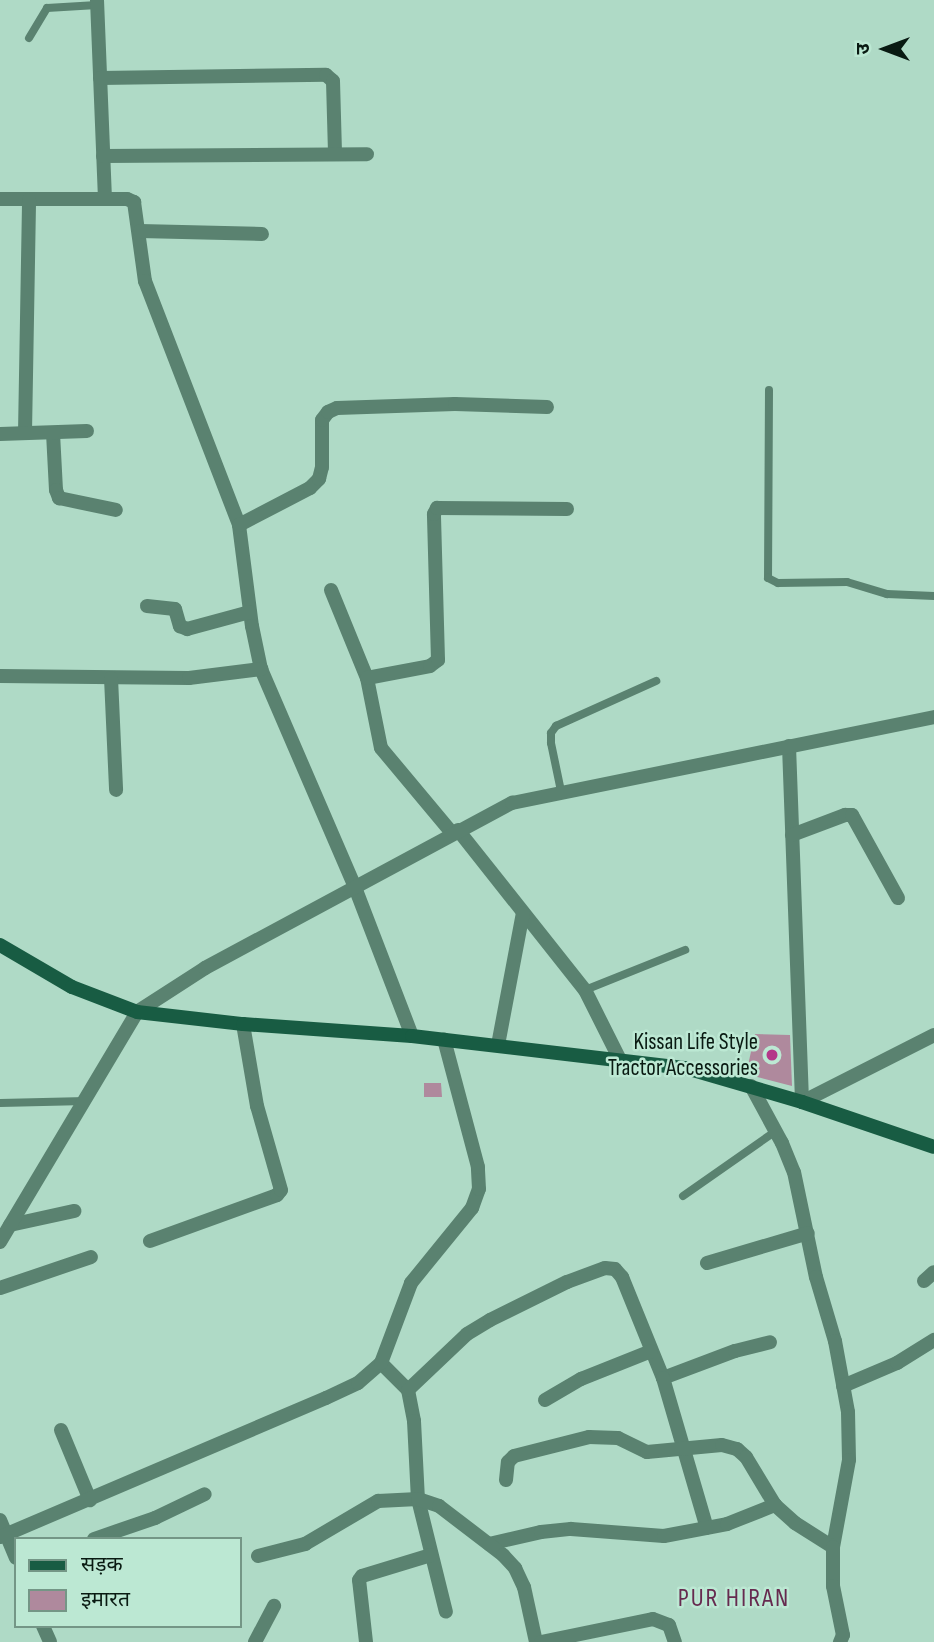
<!DOCTYPE html>
<meta charset="utf-8">
<style>
body{margin:0}
#map{position:relative;width:934px;height:1642px;overflow:hidden;background:#afdac6;font-family:"Sofia Sans Condensed","Noto Sans Devanagari",sans-serif}
div>[style]{position:absolute}
.building>*{inset:0;background:#af899d}
.service>*{height:8px;margin:-4px;padding:0 4px;transform-origin:4px;border-radius:4px;background:#5a8270}
.minor>*{height:14px;margin:-7px;padding:0 7px;transform-origin:7px;border-radius:7px;background:#5a8270}
.tertiary>*{height:14px;margin:-7px;padding:0 7px;transform-origin:7px;border-radius:7px;background:#5a8270}
.secondary>*{height:14px;margin:-7px;padding:0 7px;transform-origin:7px;border-radius:7px;background:#185c43}
.dots>*{width:19px;height:19px;translate:-50% -50%;box-sizing:border-box;border:4px solid #bce8d3;border-radius:50%}
span{translate:-50% -50%;white-space:nowrap;text-align:center;line-height:1.15;-webkit-text-stroke:5px #bce8d3;paint-order:stroke}
.poi-label{font-size:23px;color:#091a12}
.right{translate:-100% -50%;text-align:right}
.quarter-label{font-size:26px;color:#662a4f;letter-spacing:2px}
.legend{position:absolute;left:14px;top:1537px;width:228px;height:91px;box-sizing:border-box;background:#bce8d3;border:2px solid #749686;margin:0;padding:9px 12px;list-style:none;font-size:21px;color:#091a12}
.legend li{display:flex;align-items:center;gap:14px;height:35px}
.legend b{width:35px;border:2px solid #749686}
.north{position:absolute;left:850px;top:14px;width:70px;height:70px;-webkit-text-stroke:5px #bce8d3;paint-order:stroke;rotate:270deg;font-size:19px;font-weight:700;line-height:28px;text-align:center;color:#091a12}
.north::after{content:'';display:block;margin:auto;width:24px;height:32px;background:#091a12;clip-path:polygon(50% 0,100% 100%,50% 72%,0 100%)}
</style>
<div id="map">
<div class="building">
<div style="clip-path:polygon(755px 1034px,790px 1035px,792px 1086px,746px 1074px)"></div>
<div style="clip-path:polygon(424px 1083px,441px 1083px,442px 1097px,424px 1097px)"></div>
</div>
<div class="service">
<div style="left:29px;top:38px;width:35px;rotate:-59deg"></div>
<div style="left:47px;top:8px;width:50px;rotate:-3.4deg"></div>
<div style="left:769px;top:390px;width:188px;rotate:90.3deg"></div>
<div style="left:768px;top:578px;width:11px;rotate:27deg"></div>
<div style="left:778px;top:583px;width:69px;rotate:-0.8deg"></div>
<div style="left:847px;top:582px;width:42px;rotate:16.7deg"></div>
<div style="left:887px;top:594px;width:47px;rotate:2.4deg"></div>
<div style="left:561px;top:791px;width:49px;rotate:-101.8deg"></div>
<div style="left:551px;top:743px;width:10px;rotate:-90deg"></div>
<div style="left:551px;top:733px;width:9px;rotate:-54deg"></div>
<div style="left:556px;top:726px;width:110px;rotate:-24.2deg"></div>
<div style="left:585px;top:990px;width:108px;rotate:-21.8deg"></div>
<div style="left:0;top:1103px;width:86px;rotate:-1.3deg"></div>
<div style="left:683px;top:1196px;width:113px;rotate:-35deg"></div>
</div>
<div class="minor">
<div style="left:97px;top:0;width:199px;rotate:87.7deg"></div>
<div style="left:100px;top:78px;width:226px;rotate:-0.8deg"></div>
<div style="left:326px;top:75px;width:9px;rotate:41deg"></div>
<div style="left:333px;top:81px;width:73px;rotate:88.4deg"></div>
<div style="left:103px;top:156px;width:264px;rotate:-0.4deg"></div>
<div style="left:0;top:199px;width:127px"></div>
<div style="left:127px;top:199px;width:8px;rotate:23deg"></div>
<div style="left:134px;top:202px;width:80px;rotate:82.1deg"></div>
<div style="left:145px;top:281px;width:261px;rotate:68.9deg"></div>
<div style="left:239px;top:525px;width:102px;rotate:82.7deg"></div>
<div style="left:252px;top:626px;width:44px;rotate:78.2deg"></div>
<div style="left:261px;top:669px;width:241px;rotate:66.7deg"></div>
<div style="left:356px;top:890px;width:156px;rotate:69deg"></div>
<div style="left:140px;top:231px;width:122px;rotate:1.4deg"></div>
<div style="left:25px;top:433px;width:233px;rotate:-89deg"></div>
<div style="left:53px;top:433px;width:57px;rotate:87deg"></div>
<div style="left:56px;top:490px;width:9px;rotate:69deg"></div>
<div style="left:59px;top:498px;width:58px;rotate:11.9deg"></div>
<div style="left:0;top:434px;width:87px;rotate:-2deg"></div>
<div style="left:239px;top:525px;width:80px;rotate:-27.5deg"></div>
<div style="left:310px;top:488px;width:13px;rotate:-45deg"></div>
<div style="left:319px;top:479px;width:12px;rotate:-76deg"></div>
<div style="left:322px;top:467px;width:47px;rotate:-90deg"></div>
<div style="left:322px;top:420px;width:10px;rotate:-53deg"></div>
<div style="left:328px;top:412px;width:10px;rotate:-24deg"></div>
<div style="left:337px;top:408px;width:118px;rotate:-1.9deg"></div>
<div style="left:455px;top:404px;width:92px;rotate:1.9deg"></div>
<div style="left:331px;top:590px;width:95px;rotate:67.8deg"></div>
<div style="left:367px;top:678px;width:71px;rotate:78.7deg"></div>
<div style="left:381px;top:748px;width:111px;rotate:50.1deg"></div>
<div style="left:147px;top:606px;width:28px;rotate:6deg"></div>
<div style="left:175px;top:609px;width:18px;rotate:74deg"></div>
<div style="left:180px;top:626px;width:8px;rotate:23deg"></div>
<div style="left:187px;top:629px;width:65px;rotate:-15.1deg"></div>
<div style="left:0;top:676px;width:189px;rotate:0.6deg"></div>
<div style="left:189px;top:678px;width:73px;rotate:-7.1deg"></div>
<div style="left:111px;top:678px;width:112px;rotate:87.4deg"></div>
<div style="left:367px;top:678px;width:64px;rotate:-10.8deg"></div>
<div style="left:430px;top:666px;width:10px;rotate:-37deg"></div>
<div style="left:438px;top:660px;width:146px;rotate:-91.6deg"></div>
<div style="left:434px;top:514px;width:7px;rotate:-63deg"></div>
<div style="left:437px;top:508px;width:130px;rotate:0.4deg"></div>
<div style="left:789px;top:746px;width:356px;rotate:87.9deg"></div>
<div style="left:802px;top:1102px;width:148px;rotate:-26.9deg"></div>
<div style="left:458px;top:830px;width:204px;rotate:51.6deg"></div>
<div style="left:585px;top:990px;width:76px;rotate:63.4deg"></div>
<div style="left:792px;top:835px;width:57px;rotate:-20.7deg"></div>
<div style="left:845px;top:815px;width:7px"></div>
<div style="left:852px;top:815px;width:95px;rotate:61deg"></div>
<div style="left:137px;top:1012px;width:81px;rotate:-32.9deg"></div>
<div style="left:205px;top:968px;width:349px;rotate:-28.3deg"></div>
<div style="left:512px;top:803px;width:431px;rotate:-11.5deg"></div>
<div style="left:498px;top:1045px;width:134px;rotate:-79.3deg"></div>
<div style="left:751px;top:1086px;width:65px;rotate:61.5deg"></div>
<div style="left:782px;top:1143px;width:31px;rotate:68deg"></div>
<div style="left:794px;top:1172px;width:107px;rotate:78.2deg"></div>
<div style="left:816px;top:1277px;width:67px;rotate:73.5deg"></div>
<div style="left:835px;top:1341px;width:72px;rotate:79.6deg"></div>
<div style="left:848px;top:1412px;width:48px;rotate:88.8deg"></div>
<div style="left:849px;top:1460px;width:88px;rotate:100.4deg"></div>
<div style="left:10px;top:1225px;width:66px;rotate:-12.3deg"></div>
<div style="left:150px;top:1241px;width:135px;rotate:-19.9deg"></div>
<div style="left:277px;top:1195px;width:6px;rotate:-51deg"></div>
<div style="left:281px;top:1190px;width:87px;rotate:-105.9deg"></div>
<div style="left:257px;top:1106px;width:83px;rotate:-99.7deg"></div>
<div style="left:707px;top:1263px;width:105px;rotate:-16.5deg"></div>
<div style="left:924px;top:1281px;width:13px;rotate:-42deg"></div>
<div style="left:0;top:1288px;width:96px;rotate:-18.8deg"></div>
<div style="left:381px;top:1363px;width:38px;rotate:45deg"></div>
<div style="left:408px;top:1390px;width:32px;rotate:79deg"></div>
<div style="left:414px;top:1421px;width:78px;rotate:87.1deg"></div>
<div style="left:418px;top:1499px;width:116px;rotate:76.1deg"></div>
<div style="left:663px;top:1378px;width:77px;rotate:-20.6deg"></div>
<div style="left:735px;top:1351px;width:36px;rotate:-14deg"></div>
<div style="left:843px;top:1386px;width:59px;rotate:-23.1deg"></div>
<div style="left:897px;top:1363px;width:44px;rotate:-31.9deg"></div>
<div style="left:408px;top:1390px;width:81px;rotate:-43.5deg"></div>
<div style="left:467px;top:1334px;width:27px;rotate:-31deg"></div>
<div style="left:490px;top:1320px;width:86px;rotate:-26.3deg"></div>
<div style="left:567px;top:1282px;width:40px;rotate:-20.2deg"></div>
<div style="left:605px;top:1268px;width:10px;rotate:6deg"></div>
<div style="left:615px;top:1269px;width:11px;rotate:49deg"></div>
<div style="left:622px;top:1277px;width:109px;rotate:67.9deg"></div>
<div style="left:663px;top:1378px;width:156px;rotate:73.7deg"></div>
<div style="left:545px;top:1400px;width:42px;rotate:-30.3deg"></div>
<div style="left:581px;top:1379px;width:75px;rotate:-21.8deg"></div>
<div style="left:61px;top:1430px;width:76px;rotate:67.5deg"></div>
<div style="left:506px;top:1480px;width:18px;rotate:-84deg"></div>
<div style="left:508px;top:1462px;width:8px;rotate:-45deg"></div>
<div style="left:514px;top:1456px;width:77px;rotate:-14.2deg"></div>
<div style="left:589px;top:1437px;width:29px;rotate:2deg"></div>
<div style="left:618px;top:1438px;width:32px;rotate:26deg"></div>
<div style="left:647px;top:1452px;width:75px;rotate:-5.3deg"></div>
<div style="left:722px;top:1445px;width:16px;rotate:15deg"></div>
<div style="left:737px;top:1449px;width:12px;rotate:42deg"></div>
<div style="left:746px;top:1457px;width:56px;rotate:58.9deg"></div>
<div style="left:775px;top:1505px;width:27px;rotate:42deg"></div>
<div style="left:795px;top:1523px;width:45px;rotate:32.3deg"></div>
<div style="left:833px;top:1547px;width:39px;rotate:90deg"></div>
<div style="left:833px;top:1586px;width:50px;rotate:78.5deg"></div>
<div style="left:843px;top:1635px;width:8px;rotate:113deg"></div>
<div style="left:0;top:1520px;width:41px;rotate:67.2deg"></div>
<div style="left:0;top:1537px;width:354px;rotate:-23.1deg"></div>
<div style="left:326px;top:1398px;width:35px;rotate:-25deg"></div>
<div style="left:358px;top:1383px;width:30px;rotate:-41deg"></div>
<div style="left:381px;top:1363px;width:85px;rotate:-69.4deg"></div>
<div style="left:411px;top:1283px;width:97px;rotate:-50.9deg"></div>
<div style="left:472px;top:1208px;width:20px;rotate:-70deg"></div>
<div style="left:479px;top:1189px;width:22px;rotate:-93deg"></div>
<div style="left:478px;top:1167px;width:132px;rotate:-104.9deg"></div>
<div style="left:94px;top:1539px;width:65px;rotate:-19deg"></div>
<div style="left:155px;top:1518px;width:55px;rotate:-25.6deg"></div>
<div style="left:489px;top:1544px;width:53px;rotate:-13deg"></div>
<div style="left:541px;top:1532px;width:30px;rotate:-6deg"></div>
<div style="left:571px;top:1529px;width:93px;rotate:4.3deg"></div>
<div style="left:664px;top:1536px;width:64px;rotate:-10.8deg"></div>
<div style="left:727px;top:1524px;width:52px;rotate:-21.6deg"></div>
<div style="left:258px;top:1556px;width:49px;rotate:-14.3deg"></div>
<div style="left:305px;top:1544px;width:85px;rotate:-30.5deg"></div>
<div style="left:378px;top:1501px;width:40px;rotate:-2.9deg"></div>
<div style="left:418px;top:1499px;width:22px;rotate:18deg"></div>
<div style="left:439px;top:1506px;width:81px;rotate:37.4deg"></div>
<div style="left:503px;top:1555px;width:18px;rotate:47deg"></div>
<div style="left:515px;top:1568px;width:21px;rotate:65deg"></div>
<div style="left:524px;top:1587px;width:56px;rotate:77.7deg"></div>
<div style="left:43px;top:1626px;width:17px;rotate:66deg"></div>
<div style="left:255px;top:1642px;width:41px;rotate:-62.2deg"></div>
<div style="left:366px;top:1642px;width:62px;rotate:-96.4deg"></div>
<div style="left:359px;top:1580px;width:5px;rotate:-53deg"></div>
<div style="left:362px;top:1576px;width:72px;rotate:-16.9deg"></div>
<div style="left:541px;top:1642px;width:114px;rotate:-11.6deg"></div>
<div style="left:653px;top:1619px;width:17px;rotate:21deg"></div>
<div style="left:669px;top:1625px;width:18px;rotate:71deg"></div>
</div>
<div class="tertiary">
<div style="left:0;top:1242px;width:268px;rotate:-59.2deg"></div>
</div>
<div class="secondary">
<div style="left:0;top:945px;width:83px;rotate:30.3deg"></div>
<div style="left:72px;top:987px;width:70px;rotate:21deg"></div>
<div style="left:137px;top:1012px;width:107px;rotate:6.5deg"></div>
<div style="left:243px;top:1024px;width:169px;rotate:4.1deg"></div>
<div style="left:412px;top:1036px;width:276px;rotate:6.7deg"></div>
<div style="left:686px;top:1068px;width:121px;rotate:16.3deg"></div>
<div style="left:802px;top:1102px;width:139px;rotate:18.8deg"></div>
</div>
<div class="dots">
<div style="left:772px;top:1055px;background:#b43889"></div>
</div>
<div class="poi-label">
<span class="right" style="left:758px;top:1055px">Kissan Life Style<br>Tractor Accessories</span>
</div>
<div class="quarter-label">
<span style="left:734px;top:1599px">PUR HIRAN</span>
</div>
<ul class="legend">
<li><b style="height:9px;background:#185c43"></b>सड़क</li>
<li><b style="height:19px;background:#af899d"></b>इमारत</li>
</ul>
<div class="north">उ</div>
</div>
